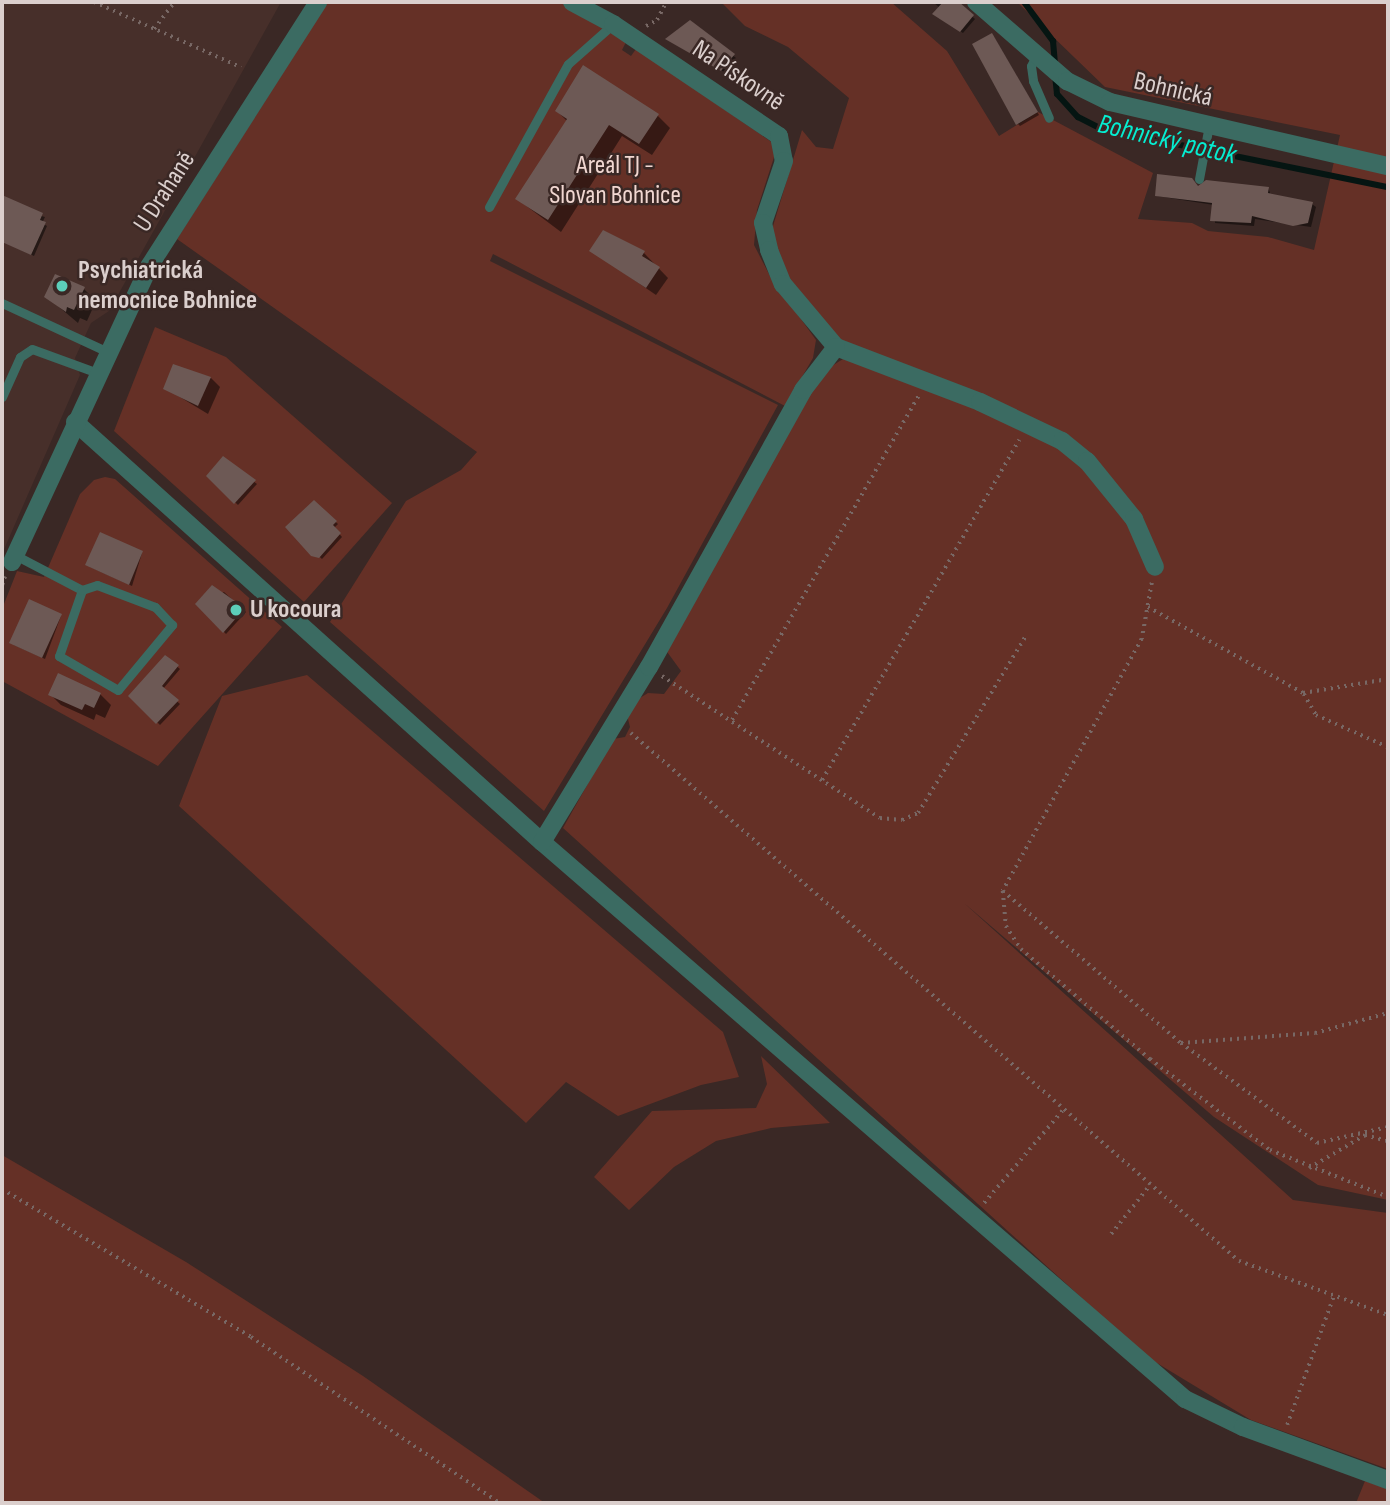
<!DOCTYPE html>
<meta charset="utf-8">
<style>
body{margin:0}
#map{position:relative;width:1390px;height:1505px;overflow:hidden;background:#3a2825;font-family:"Sofia Sans Condensed",sans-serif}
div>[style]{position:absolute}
.built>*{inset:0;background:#472f2a}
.green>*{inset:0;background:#653026}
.shadow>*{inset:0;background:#0007}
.stream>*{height:6px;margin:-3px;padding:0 3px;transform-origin:3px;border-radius:3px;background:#051512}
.building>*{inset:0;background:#6d5955}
.path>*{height:3.5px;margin-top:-1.75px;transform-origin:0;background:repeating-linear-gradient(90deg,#786865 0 2px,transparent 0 7px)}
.lane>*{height:9px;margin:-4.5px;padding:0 4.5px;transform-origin:4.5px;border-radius:4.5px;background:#3b6b62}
.street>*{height:18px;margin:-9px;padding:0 9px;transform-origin:9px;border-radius:9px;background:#3b6b62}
.dots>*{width:19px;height:19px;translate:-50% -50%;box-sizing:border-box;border:4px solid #3a2825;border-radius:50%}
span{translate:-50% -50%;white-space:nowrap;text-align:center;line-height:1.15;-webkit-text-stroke:5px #3a2825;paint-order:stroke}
.street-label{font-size:26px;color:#dbcfcd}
.park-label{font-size:26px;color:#f1d7d1}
.poi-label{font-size:26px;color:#dbcfcd;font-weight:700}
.left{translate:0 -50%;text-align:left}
.water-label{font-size:28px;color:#05edd1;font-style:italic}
.frame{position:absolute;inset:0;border:4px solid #dbcfcd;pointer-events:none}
</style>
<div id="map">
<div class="built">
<div style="clip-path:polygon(2px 2px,281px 2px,109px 311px,91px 323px,75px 358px,80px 375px,2px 554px)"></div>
</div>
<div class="green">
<div style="clip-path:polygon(328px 2px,573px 2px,596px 24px,626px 42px,622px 50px,631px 56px,636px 49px,773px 143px,776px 151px,757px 210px,754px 245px,770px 276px,816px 340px,813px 358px,785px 406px,493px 254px,490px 261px,778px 405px,667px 608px,544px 811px,330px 622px,406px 501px,461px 470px,477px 452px,177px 239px)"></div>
<div style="clip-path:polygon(721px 2px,891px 2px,947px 51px,999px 136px,1038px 112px,1153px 173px,1138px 219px,1192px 223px,1208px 231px,1268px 237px,1314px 250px,1340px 135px,1105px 87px,1017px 2px,1388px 2px,1388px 1200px,1318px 1185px,1214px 1117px,964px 903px,1293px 1200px,1388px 1213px,1388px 1469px,1251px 1420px,1147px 1357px,563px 828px,613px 739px,625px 737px,630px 727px,627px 715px,635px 701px,648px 693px,664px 694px,681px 671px,665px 649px,810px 392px,827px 369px,843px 359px,856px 359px,790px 284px,770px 236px,802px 130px,816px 147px,833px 149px,849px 98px,788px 47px,745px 26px)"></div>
<div style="clip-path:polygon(155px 327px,226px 357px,392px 503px,304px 602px,114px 431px)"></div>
<div style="clip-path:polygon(105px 477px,115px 479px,282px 627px,158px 766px,2px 681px,2px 609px,17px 571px,44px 577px,80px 494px,94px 480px)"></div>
<div style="clip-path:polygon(307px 675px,723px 1032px,739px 1077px,701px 1085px,618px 1116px,566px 1082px,526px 1123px,179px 806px,222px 696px)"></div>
<div style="clip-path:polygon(761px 1056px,830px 1123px,771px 1128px,716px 1141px,674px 1167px,629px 1210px,594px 1177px,652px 1111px,756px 1108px,767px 1084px)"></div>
<div style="clip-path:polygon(2px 1155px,186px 1262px,363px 1376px,545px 1503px,2px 1503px)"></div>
<div style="clip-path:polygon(1365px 1481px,1388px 1489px,1388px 1503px,1356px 1503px)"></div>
</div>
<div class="shadow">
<div style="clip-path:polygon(933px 2px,956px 2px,975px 19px,963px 33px,937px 16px,940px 8px)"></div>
<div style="clip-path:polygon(690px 22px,736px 58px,724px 72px,670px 41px)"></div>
<div style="clip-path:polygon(994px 37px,1039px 115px,1020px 126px,1018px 124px)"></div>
<div style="clip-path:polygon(557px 111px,657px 115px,670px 128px,652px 155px,622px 136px,561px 232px,517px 199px,567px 121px)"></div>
<div style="clip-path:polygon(1199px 188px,1268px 188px,1271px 195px,1312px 204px,1316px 207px,1311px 227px,1255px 219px,1254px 226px,1215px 223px,1214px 205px,1157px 196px)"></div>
<div style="clip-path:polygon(2px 205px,45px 217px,42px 223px,47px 226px,34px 256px,2px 241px)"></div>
<div style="clip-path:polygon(604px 232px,644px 253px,668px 278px,656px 295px,592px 251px)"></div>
<div style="clip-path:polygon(84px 289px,96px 301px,87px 321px,80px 318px,78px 323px,46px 296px)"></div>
<div style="clip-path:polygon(211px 378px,220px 387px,208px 414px,165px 388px)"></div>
<div style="clip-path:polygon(223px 459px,257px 484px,238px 505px,208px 476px)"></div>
<div style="clip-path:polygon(314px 503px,338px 524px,334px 528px,342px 537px,322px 559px,287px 527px)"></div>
<div style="clip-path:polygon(142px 553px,132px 586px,90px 567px)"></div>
<div style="clip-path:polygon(224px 592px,246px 612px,226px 634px,197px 604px)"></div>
<div style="clip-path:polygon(61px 616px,45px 659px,14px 645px)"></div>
<div style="clip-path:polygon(166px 657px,180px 669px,163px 689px,180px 704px,160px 725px,131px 696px)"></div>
<div style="clip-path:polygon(50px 694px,100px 694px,111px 705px,105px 718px,96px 714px,94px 720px,61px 705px)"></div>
</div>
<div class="stream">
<div style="left:1024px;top:2px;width:49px;rotate:53.4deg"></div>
<div style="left:1053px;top:41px;width:23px;rotate:85deg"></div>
<div style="left:1055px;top:75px;width:19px;rotate:84deg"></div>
<div style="left:1057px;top:94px;width:31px;rotate:48deg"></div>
<div style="left:1078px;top:117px;width:27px;rotate:27deg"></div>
<div style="left:1102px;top:129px;width:292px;rotate:11.5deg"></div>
</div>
<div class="building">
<div style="clip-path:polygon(943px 2px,959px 2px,974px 15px,960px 32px,932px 14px)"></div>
<div style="clip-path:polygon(690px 20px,735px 54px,721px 71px,665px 39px)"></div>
<div style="clip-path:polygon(992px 33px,1038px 112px,1016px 125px,972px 44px)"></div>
<div style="clip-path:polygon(583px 65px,659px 114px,639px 144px,609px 125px,548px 220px,515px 199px,567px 119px,555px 111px)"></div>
<div style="clip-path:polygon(1157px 174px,1192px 178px,1198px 186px,1206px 180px,1269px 187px,1268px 193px,1313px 202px,1308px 223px,1293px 226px,1252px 216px,1251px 223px,1210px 221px,1212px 203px,1155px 196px)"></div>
<div style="clip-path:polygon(2px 195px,43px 213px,40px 220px,46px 222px,31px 255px,2px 242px)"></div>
<div style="clip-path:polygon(603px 230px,645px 251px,642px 256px,660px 267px,646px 288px,589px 251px)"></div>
<div style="clip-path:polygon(55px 274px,85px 287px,74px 310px,67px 307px,66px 312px,44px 297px)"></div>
<div style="clip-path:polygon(173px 364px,211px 377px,198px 406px,163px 389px)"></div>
<div style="clip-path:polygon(223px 456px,256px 480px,234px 504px,206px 476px)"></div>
<div style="clip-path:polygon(314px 500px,337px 521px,333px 525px,341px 533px,319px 558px,311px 556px,285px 527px)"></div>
<div style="clip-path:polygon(100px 532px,143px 551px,129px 585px,85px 565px)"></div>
<div style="clip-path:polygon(212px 585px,245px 608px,223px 633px,195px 604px)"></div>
<div style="clip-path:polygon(29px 599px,62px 614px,42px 658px,9px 643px)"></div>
<div style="clip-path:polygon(165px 655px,179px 665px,162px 686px,179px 700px,156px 724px,128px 696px)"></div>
<div style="clip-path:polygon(58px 673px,101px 693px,94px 708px,85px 704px,82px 710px,48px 695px)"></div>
</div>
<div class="path">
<div style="left:94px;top:2px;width:161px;rotate:23.9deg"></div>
<div style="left:646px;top:26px;width:13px;rotate:-29deg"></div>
<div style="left:657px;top:20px;width:20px;rotate:-63deg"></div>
<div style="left:154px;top:29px;width:34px;rotate:-53deg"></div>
<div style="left:1152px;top:583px;width:57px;rotate:100.1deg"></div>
<div style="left:1142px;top:639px;width:288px;rotate:118.9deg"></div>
<div style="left:1003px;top:891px;width:35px;rotate:85deg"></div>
<div style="left:1006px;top:926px;width:27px;rotate:57deg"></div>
<div style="left:1021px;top:949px;width:170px;rotate:40.5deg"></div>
<div style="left:1150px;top:1059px;width:151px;rotate:37.2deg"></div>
<div style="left:1270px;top:1150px;width:127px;rotate:21.7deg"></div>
<div style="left:2px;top:585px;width:9px;rotate:-72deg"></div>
<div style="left:1148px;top:607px;width:177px;rotate:29deg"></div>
<div style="left:1303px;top:693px;width:86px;rotate:-9.4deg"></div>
<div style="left:662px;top:676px;width:260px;rotate:33.1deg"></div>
<div style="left:880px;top:818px;width:22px;rotate:5deg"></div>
<div style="left:902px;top:820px;width:17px;rotate:-24deg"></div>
<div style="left:918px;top:813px;width:206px;rotate:-58.7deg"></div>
<div style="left:1304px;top:694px;width:24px;rotate:60deg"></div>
<div style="left:1316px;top:715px;width:79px;rotate:24deg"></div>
<div style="left:732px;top:720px;width:374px;rotate:-60.1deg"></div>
<div style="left:631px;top:733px;width:805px;rotate:40.97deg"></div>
<div style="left:1239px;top:1261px;width:158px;rotate:19.9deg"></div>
<div style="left:822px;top:780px;width:393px;rotate:-59.9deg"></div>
<div style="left:1003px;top:891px;width:234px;rotate:40.5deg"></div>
<div style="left:1181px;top:1043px;width:169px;rotate:36.3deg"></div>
<div style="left:1317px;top:1143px;width:73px;rotate:-12.7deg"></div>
<div style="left:1181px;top:1043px;width:134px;rotate:-4.3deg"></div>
<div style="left:1315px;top:1033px;width:76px;rotate:-15.3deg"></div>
<div style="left:1309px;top:1168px;width:65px;rotate:-30.5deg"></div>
<div style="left:1365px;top:1135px;width:24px;rotate:15deg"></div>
<div style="left:2px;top:1189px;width:290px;rotate:30.7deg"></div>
<div style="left:251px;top:1337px;width:299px;rotate:33.7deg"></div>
<div style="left:984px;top:1203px;width:121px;rotate:-49.7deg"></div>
<div style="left:1111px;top:1234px;width:63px;rotate:-51.5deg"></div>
<div style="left:1287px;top:1425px;width:138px;rotate:-70.1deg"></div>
</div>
<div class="lane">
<div style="left:1036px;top:56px;width:11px;rotate:117deg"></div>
<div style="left:1031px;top:66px;width:15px;rotate:82deg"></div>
<div style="left:1033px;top:81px;width:40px;rotate:66.6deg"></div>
<div style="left:1199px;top:179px;width:55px;rotate:-79.5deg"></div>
<div style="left:489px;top:207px;width:163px;rotate:-61.1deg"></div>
<div style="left:568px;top:64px;width:59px;rotate:-41.6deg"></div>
<div style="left:2px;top:303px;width:117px;rotate:24.8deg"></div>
<div style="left:2px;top:397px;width:44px;rotate:-65.8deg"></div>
<div style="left:20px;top:357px;width:14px;rotate:-34deg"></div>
<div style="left:32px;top:349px;width:70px;rotate:20deg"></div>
<div style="left:15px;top:555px;width:76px;rotate:27.6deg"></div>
<div style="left:82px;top:590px;width:70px;rotate:109.2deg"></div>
<div style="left:59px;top:656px;width:68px;rotate:30deg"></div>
<div style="left:118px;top:690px;width:85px;rotate:-50.3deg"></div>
<div style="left:172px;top:625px;width:25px;rotate:-133deg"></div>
<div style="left:155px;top:607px;width:62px;rotate:-159.2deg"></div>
<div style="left:97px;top:585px;width:16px;rotate:162deg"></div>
</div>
<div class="street">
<div style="left:572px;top:2px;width:47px;rotate:28.2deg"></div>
<div style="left:613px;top:24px;width:200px;rotate:34deg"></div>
<div style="left:779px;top:136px;width:25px;rotate:79deg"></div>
<div style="left:784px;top:161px;width:65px;rotate:108.7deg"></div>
<div style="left:763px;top:223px;width:28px;rotate:77deg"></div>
<div style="left:769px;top:250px;width:37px;rotate:68deg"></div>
<div style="left:783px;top:284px;width:82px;rotate:49.9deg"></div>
<div style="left:836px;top:347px;width:154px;rotate:20.9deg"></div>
<div style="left:980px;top:402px;width:91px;rotate:25.4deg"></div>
<div style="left:1062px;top:441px;width:32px;rotate:39deg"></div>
<div style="left:1087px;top:461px;width:75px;rotate:51deg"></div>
<div style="left:1134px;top:519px;width:52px;rotate:66.4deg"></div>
<div style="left:976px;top:2px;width:121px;rotate:41deg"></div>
<div style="left:1067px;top:81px;width:48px;rotate:26deg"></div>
<div style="left:1110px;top:102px;width:285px;rotate:13deg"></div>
<div style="left:75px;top:422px;width:628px;rotate:41.97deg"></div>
<div style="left:542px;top:842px;width:851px;rotate:40.9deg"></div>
<div style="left:1185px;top:1399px;width:64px;rotate:25.8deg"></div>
<div style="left:1243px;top:1427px;width:154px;rotate:20.1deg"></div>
<div style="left:12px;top:562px;width:327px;rotate:-65.1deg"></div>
<div style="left:150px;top:265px;width:312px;rotate:-57.4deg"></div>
<div style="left:542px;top:842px;width:205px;rotate:-58.6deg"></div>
<div style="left:649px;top:667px;width:317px;rotate:-60.9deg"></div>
<div style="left:803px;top:390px;width:54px;rotate:-52.5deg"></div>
</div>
<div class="dots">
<div style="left:62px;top:286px;background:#5cceba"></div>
<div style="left:236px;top:610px;background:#5cceba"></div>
</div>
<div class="street-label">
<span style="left:738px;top:76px;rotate:34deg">Na Pískovně</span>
<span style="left:1173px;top:90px;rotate:13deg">Bohnická</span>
<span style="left:165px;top:192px;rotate:-57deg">U Drahaně</span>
</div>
<div class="park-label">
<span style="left:615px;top:181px">Areál TJ -<br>Slovan Bohnice</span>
</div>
<div class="poi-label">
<span class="left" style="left:78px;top:286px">Psychiatrická<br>nemocnice Bohnice</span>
<span class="left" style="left:250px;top:610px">U kocoura</span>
</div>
<div class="water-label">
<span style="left:1167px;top:140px;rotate:13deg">Bohnický potok</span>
</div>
<div class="frame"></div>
</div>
